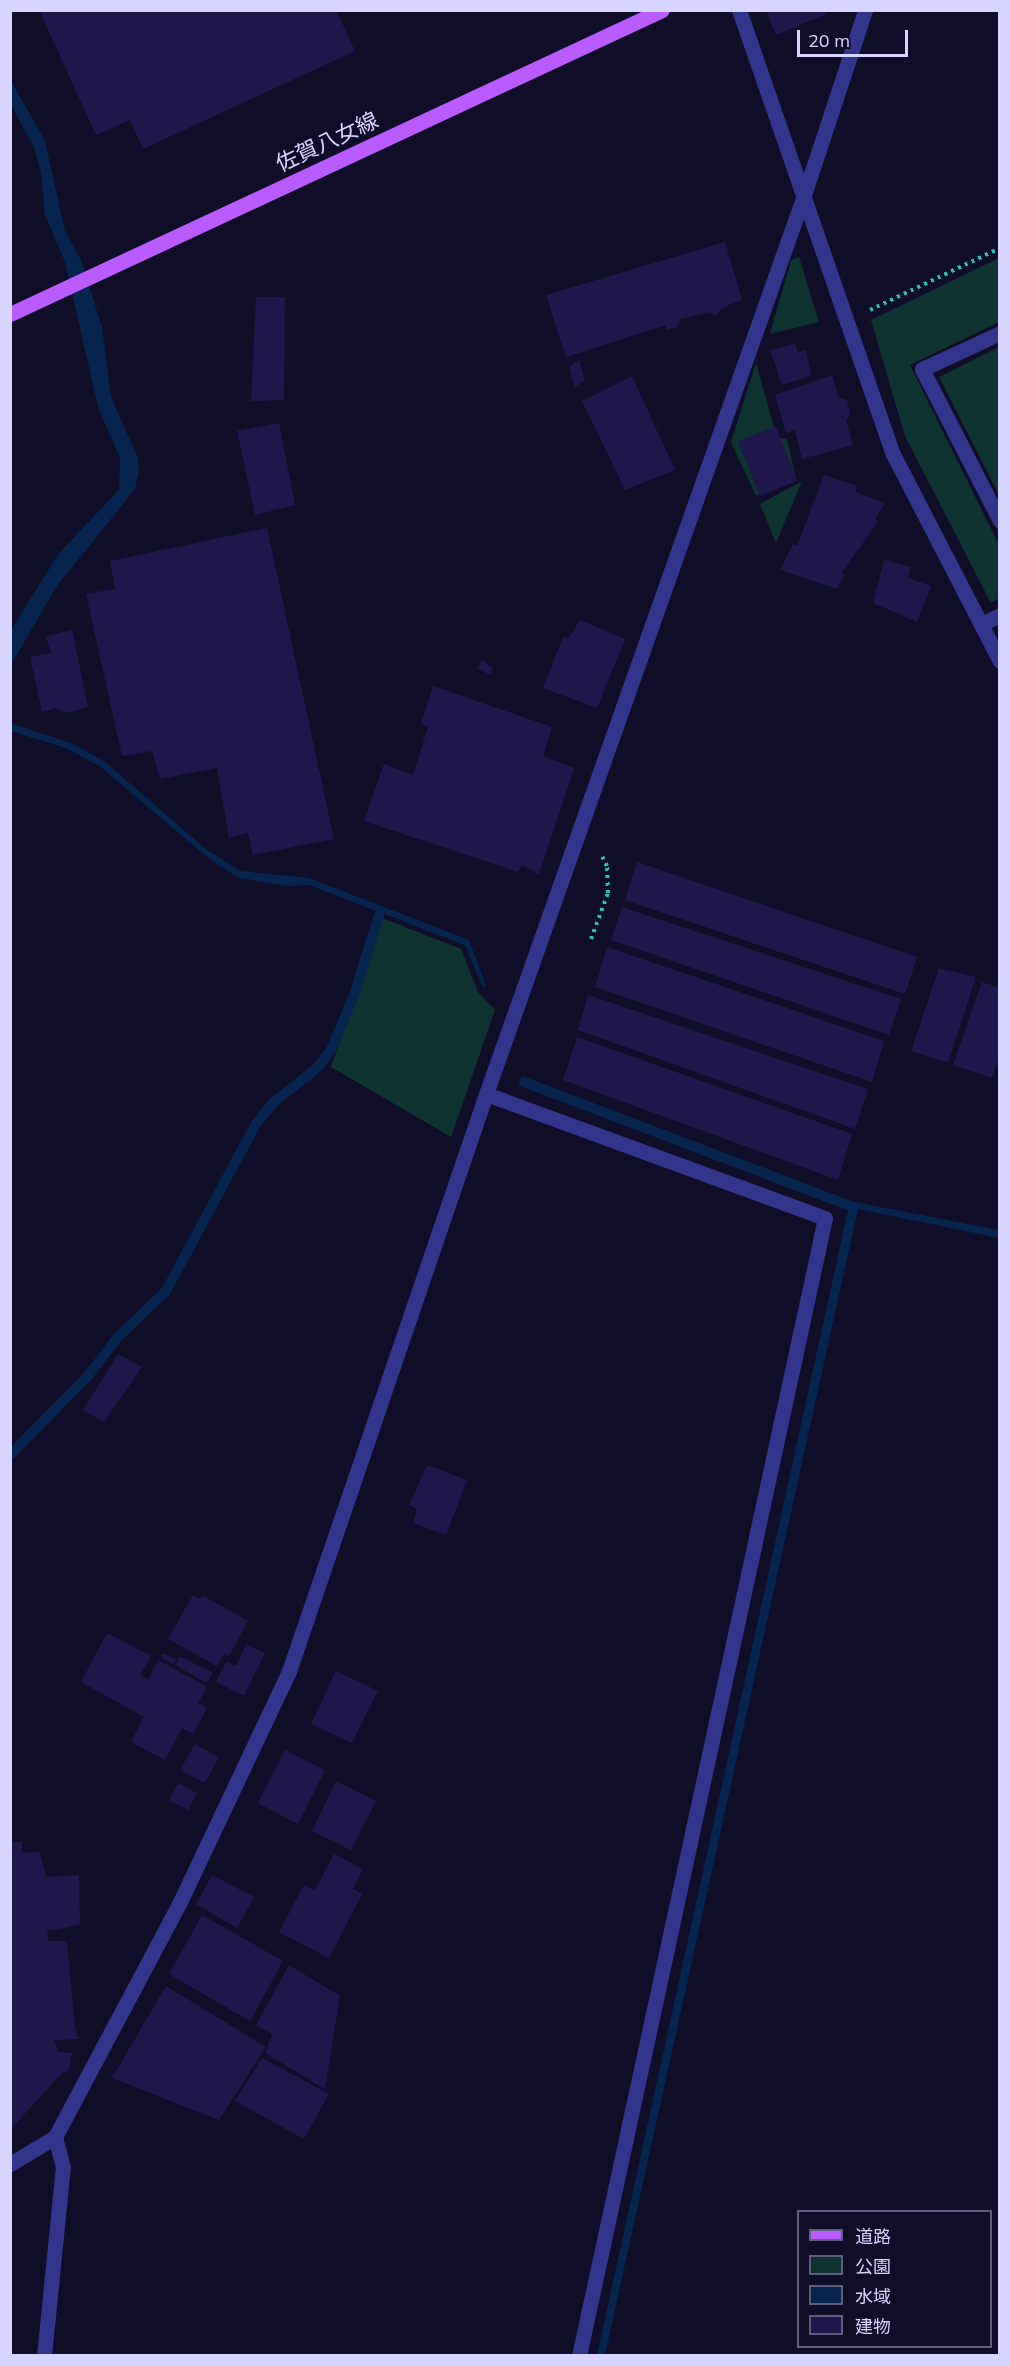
<!DOCTYPE html>
<meta charset="utf-8">
<style>
body{margin:0}
#map{position:relative;width:1010px;height:2366px;overflow:hidden;background:#100d28;font-family:Mulish,"Noto Sans JP",sans-serif}
div>[style]{position:absolute}
.green>*{inset:0;background:#0f3330}
.water>*{inset:0;background:#06244e}
.stream>*{height:10px;margin:-5px;padding:0 5px;transform-origin:5px;border-radius:5px;background:#06244e}
.building>*{inset:0;background:#1f174b}
.path>*{height:4px;margin-top:-2px;transform-origin:0;background:repeating-linear-gradient(90deg,#22c5b4 0 3px,transparent 0 7.5px)}
.lane>*{height:15px;margin:-7.5px;padding:0 7.5px;transform-origin:7.5px;border-radius:7.5px;background:#33348c}
.street>*{height:15px;margin:-7.5px;padding:0 7.5px;transform-origin:7.5px;border-radius:7.5px;background:#33348c}
.primary>*{height:15px;margin:-7.5px;padding:0 7.5px;transform-origin:7.5px;border-radius:7.5px;background:#ba5bff}
span{translate:-50% -50%;white-space:nowrap;text-align:center;line-height:1.15;-webkit-text-stroke:5px #100d28;paint-order:stroke}
.street-label{font-size:22px;color:#d7d4ff}
.frame{position:absolute;inset:0;border:12px solid #d7d4ff;pointer-events:none}
.legend{position:absolute;left:797px;top:2210px;width:195px;height:138px;box-sizing:border-box;background:#100d28;border:2px solid #605d7e;margin:0;padding:8px 10px;list-style:none;font-size:18px;color:#d7d4ff}
.legend li{display:flex;align-items:center;gap:12px;height:30px}
.legend b{width:30px;border:2px solid #605d7e}
.scale{position:absolute;left:797px;top:30px;width:111px;height:27px;box-sizing:border-box;border:3px solid #d7d4ff;border-top:0;padding-left:8px;font-size:18px;line-height:21px;white-space:nowrap;color:#d7d4ff;-webkit-text-stroke:4px #100d28;paint-order:stroke}
</style>
<div id="map">
<div class="green">
<div style="clip-path:polygon(799px 257px,819px 322px,770px 334px,791px 260px)"></div>
<div style="clip-path:polygon(999px 258px,999px 322px,910px 365px,999px 545px,999px 598px,991px 603px,905px 436px,871px 320px)"></div>
<div style="clip-path:polygon(999px 347px,999px 495px,939px 377px)"></div>
<div style="clip-path:polygon(756px 363px,777px 438px,787px 439px,795px 474px,756px 496px,731px 442px)"></div>
<div style="clip-path:polygon(802px 481px,776px 543px,760px 504px)"></div>
<div style="clip-path:polygon(382px 918px,461px 949px,478px 992px,495px 1010px,451px 1137px,331px 1067px)"></div>
</div>
<div class="water">
<div style="clip-path:polygon(11px 81px,45px 141px,65px 231px,81px 260px,102px 327px,111px 397px,138px 458px,139px 471px,135px 489px,56px 587px,11px 665px,11px 630px,59px 553px,119px 490px,120px 458px,98px 407px,65px 262px,45px 215px,41px 172px,34px 147px,11px 105px)"></div>
<div style="clip-path:polygon(10px 723px,71px 743px,104px 761px,206px 849px,240px 871px,309px 878px,469px 940px,486px 986px,483px 988px,465px 945px,309px 885px,287px 886px,239px 878px,208px 858px,101px 767px,66px 748px,11px 731px)"></div>
<div style="clip-path:polygon(850px 1201px,998px 1230px,999px 1224px,999px 1238px,858px 1209px,605px 2355px,597px 2355px)"></div>
</div>
<div class="stream">
<div style="left:524px;top:1082px;width:347px;rotate:20.8deg"></div>
<div style="left:10px;top:1455px;width:110px;rotate:-45.4deg"></div>
<div style="left:87px;top:1377px;width:51px;rotate:-52.2deg"></div>
<div style="left:118px;top:1337px;width:66px;rotate:-43.8deg"></div>
<div style="left:166px;top:1291px;width:190px;rotate:-61.7deg"></div>
<div style="left:256px;top:1124px;width:28px;rotate:-51deg"></div>
<div style="left:274px;top:1102px;width:56px;rotate:-38.5deg"></div>
<div style="left:318px;top:1067px;width:21px;rotate:-53deg"></div>
<div style="left:331px;top:1050px;width:60px;rotate:-67.3deg"></div>
<div style="left:354px;top:995px;width:87px;rotate:-72.6deg"></div>
</div>
<div class="building">
<div style="clip-path:polygon(39px 10px,336px 10px,355px 51px,143px 149px,130px 120px,96px 135px)"></div>
<div style="clip-path:polygon(766px 10px,825px 10px,826px 14px,776px 35px)"></div>
<div style="clip-path:polygon(725px 242px,742px 300px,724px 307px,714px 316px,711px 312px,680px 319px,677px 327px,667px 330px,666px 325px,566px 357px,546px 295px)"></div>
<div style="clip-path:polygon(256px 297px,285px 297px,284px 400px,251px 401px)"></div>
<div style="clip-path:polygon(795px 344px,798px 352px,806px 350px,811px 376px,782px 385px,770px 350px)"></div>
<div style="clip-path:polygon(579px 360px,585px 380px,575px 387px,569px 367px)"></div>
<div style="clip-path:polygon(832px 375px,839px 398px,847px 400px,850px 416px,846px 420px,853px 445px,802px 459px,795px 430px,786px 433px,775px 395px)"></div>
<div style="clip-path:polygon(632px 376px,675px 470px,625px 490px,582px 401px)"></div>
<div style="clip-path:polygon(279px 423px,295px 505px,255px 515px,237px 431px)"></div>
<div style="clip-path:polygon(776px 426px,797px 481px,760px 496px,738px 441px)"></div>
<div style="clip-path:polygon(824px 475px,857px 486px,855px 492px,885px 503px,875px 519px,878px 522px,842px 572px,844px 576px,837px 589px,780px 570px,793px 544px,797px 546px)"></div>
<div style="clip-path:polygon(267px 528px,334px 839px,253px 855px,248px 833px,229px 838px,217px 768px,160px 779px,152px 751px,122px 756px,86px 594px,115px 589px,110px 561px)"></div>
<div style="clip-path:polygon(884px 560px,911px 567px,908px 578px,931px 586px,917px 622px,873px 603px)"></div>
<div style="clip-path:polygon(580px 620px,625px 639px,597px 708px,543px 688px,563px 637px,568px 639px)"></div>
<div style="clip-path:polygon(72px 630px,88px 707px,64px 713px,55px 708px,42px 712px,30px 657px,51px 653px,46px 636px)"></div>
<div style="clip-path:polygon(482px 660px,493px 669px,490px 675px,477px 668px)"></div>
<div style="clip-path:polygon(433px 686px,552px 727px,543px 756px,574px 768px,539px 874px,522px 865px,518px 872px,364px 821px,384px 764px,413px 775px,428px 727px,421px 724px)"></div>
<div style="clip-path:polygon(637px 862px,917px 957px,905px 994px,625px 900px)"></div>
<div style="clip-path:polygon(622px 907px,901px 999px,889px 1035px,611px 940px)"></div>
<div style="clip-path:polygon(607px 947px,884px 1041px,872px 1082px,595px 987px)"></div>
<div style="clip-path:polygon(939px 968px,976px 977px,948px 1063px,911px 1051px)"></div>
<div style="clip-path:polygon(982px 982px,1000px 988px,1000px 1054px,992px 1078px,953px 1065px)"></div>
<div style="clip-path:polygon(588px 995px,868px 1089px,855px 1129px,578px 1030px)"></div>
<div style="clip-path:polygon(577px 1037px,852px 1134px,838px 1180px,563px 1080px)"></div>
<div style="clip-path:polygon(118px 1354px,142px 1367px,104px 1422px,83px 1410px)"></div>
<div style="clip-path:polygon(427px 1465px,467px 1480px,446px 1535px,413px 1523px,417px 1509px,409px 1505px)"></div>
<div style="clip-path:polygon(193px 1595px,200px 1599px,202px 1595px,248px 1621px,229px 1656px,224px 1654px,217px 1666px,168px 1639px)"></div>
<div style="clip-path:polygon(107px 1633px,151px 1656px,140px 1675px,148px 1680px,158px 1660px,207px 1687px,198px 1703px,207px 1708px,193px 1734px,182px 1728px,165px 1760px,131px 1742px,144px 1717px,81px 1682px)"></div>
<div style="clip-path:polygon(246px 1644px,265px 1653px,244px 1696px,216px 1682px,226px 1662px,236px 1666px)"></div>
<div style="clip-path:polygon(163px 1653px,176px 1659px,173px 1664px,161px 1658px)"></div>
<div style="clip-path:polygon(180px 1656px,213px 1673px,206px 1683px,175px 1665px)"></div>
<div style="clip-path:polygon(336px 1671px,378px 1691px,352px 1743px,311px 1724px)"></div>
<div style="clip-path:polygon(195px 1744px,219px 1757px,205px 1783px,180px 1770px)"></div>
<div style="clip-path:polygon(285px 1750px,325px 1770px,298px 1824px,258px 1803px)"></div>
<div style="clip-path:polygon(336px 1781px,376px 1801px,351px 1850px,312px 1831px)"></div>
<div style="clip-path:polygon(178px 1783px,197px 1793px,188px 1810px,169px 1800px)"></div>
<div style="clip-path:polygon(10px 1842px,22px 1842px,22px 1853px,40px 1852px,46px 1877px,79px 1875px,80px 1925px,47px 1931px,48px 1941px,67px 1941px,75px 2028px,79px 2039px,54px 2040px,58px 2052px,72px 2053px,69px 2071px,63px 2072px,10px 2130px)"></div>
<div style="clip-path:polygon(334px 1854px,363px 1869px,353px 1889px,362px 1894px,329px 1958px,279px 1932px,304px 1885px,315px 1890px)"></div>
<div style="clip-path:polygon(212px 1875px,254px 1897px,237px 1928px,196px 1904px)"></div>
<div style="clip-path:polygon(202px 1915px,283px 1961px,250px 2021px,169px 1974px)"></div>
<div style="clip-path:polygon(289px 1965px,340px 1996px,325px 2089px,265px 2053px,272px 2034px,256px 2025px)"></div>
<div style="clip-path:polygon(166px 1986px,266px 2047px,219px 2120px,112px 2078px)"></div>
<div style="clip-path:polygon(262px 2058px,329px 2094px,304px 2139px,235px 2101px)"></div>
</div>
<div class="path">
<div style="left:870px;top:310px;width:144px;rotate:-25.5deg"></div>
<div style="left:591px;top:939px;width:49px;rotate:-69.7deg"></div>
<div style="left:608px;top:893px;width:27px;rotate:-92deg"></div>
<div style="left:607px;top:866px;width:13px;rotate:-117deg"></div>
</div>
<div class="lane">
<div style="left:1000px;top:333px;width:86px;rotate:155.2deg"></div>
<div style="left:922px;top:369px;width:171px;rotate:62.8deg"></div>
<div style="left:981px;top:624px;width:21px;rotate:-25deg"></div>
</div>
<div class="street">
<div style="left:739px;top:10px;width:470px;rotate:70.9deg"></div>
<div style="left:893px;top:454px;width:233px;rotate:62.7deg"></div>
<div style="left:486px;top:1094px;width:361px;rotate:20.1deg"></div>
<div style="left:825px;top:1218px;width:1164px;rotate:102.2deg"></div>
<div style="left:10px;top:2164px;width:52px;rotate:-31deg"></div>
<div style="left:55px;top:2137px;width:264px;rotate:-62deg"></div>
<div style="left:179px;top:1904px;width:258px;rotate:-64.7deg"></div>
<div style="left:289px;top:1671px;width:610px;rotate:-71.15deg"></div>
<div style="left:486px;top:1094px;width:950px;rotate:-70.52deg"></div>
<div style="left:803px;top:198px;width:198px;rotate:-71.7deg"></div>
<div style="left:44px;top:2356px;width:190px;rotate:-84.3deg"></div>
<div style="left:63px;top:2167px;width:31px;rotate:-105deg"></div>
</div>
<div class="primary">
<div style="left:10px;top:314px;width:719px;rotate:-25deg"></div>
</div>
<div class="street-label">
<span style="left:327px;top:142px;rotate:-25deg">佐賀八女線</span>
</div>
<div class="frame"></div>
<ul class="legend">
<li><b style="height:8px;background:#ba5bff"></b>道路</li>
<li><b style="height:16px;background:#0f3330"></b>公園</li>
<li><b style="height:16px;background:#06244e"></b>水域</li>
<li><b style="height:16px;background:#1f174b"></b>建物</li>
</ul>
<div class="scale">20 m</div>
</div>
